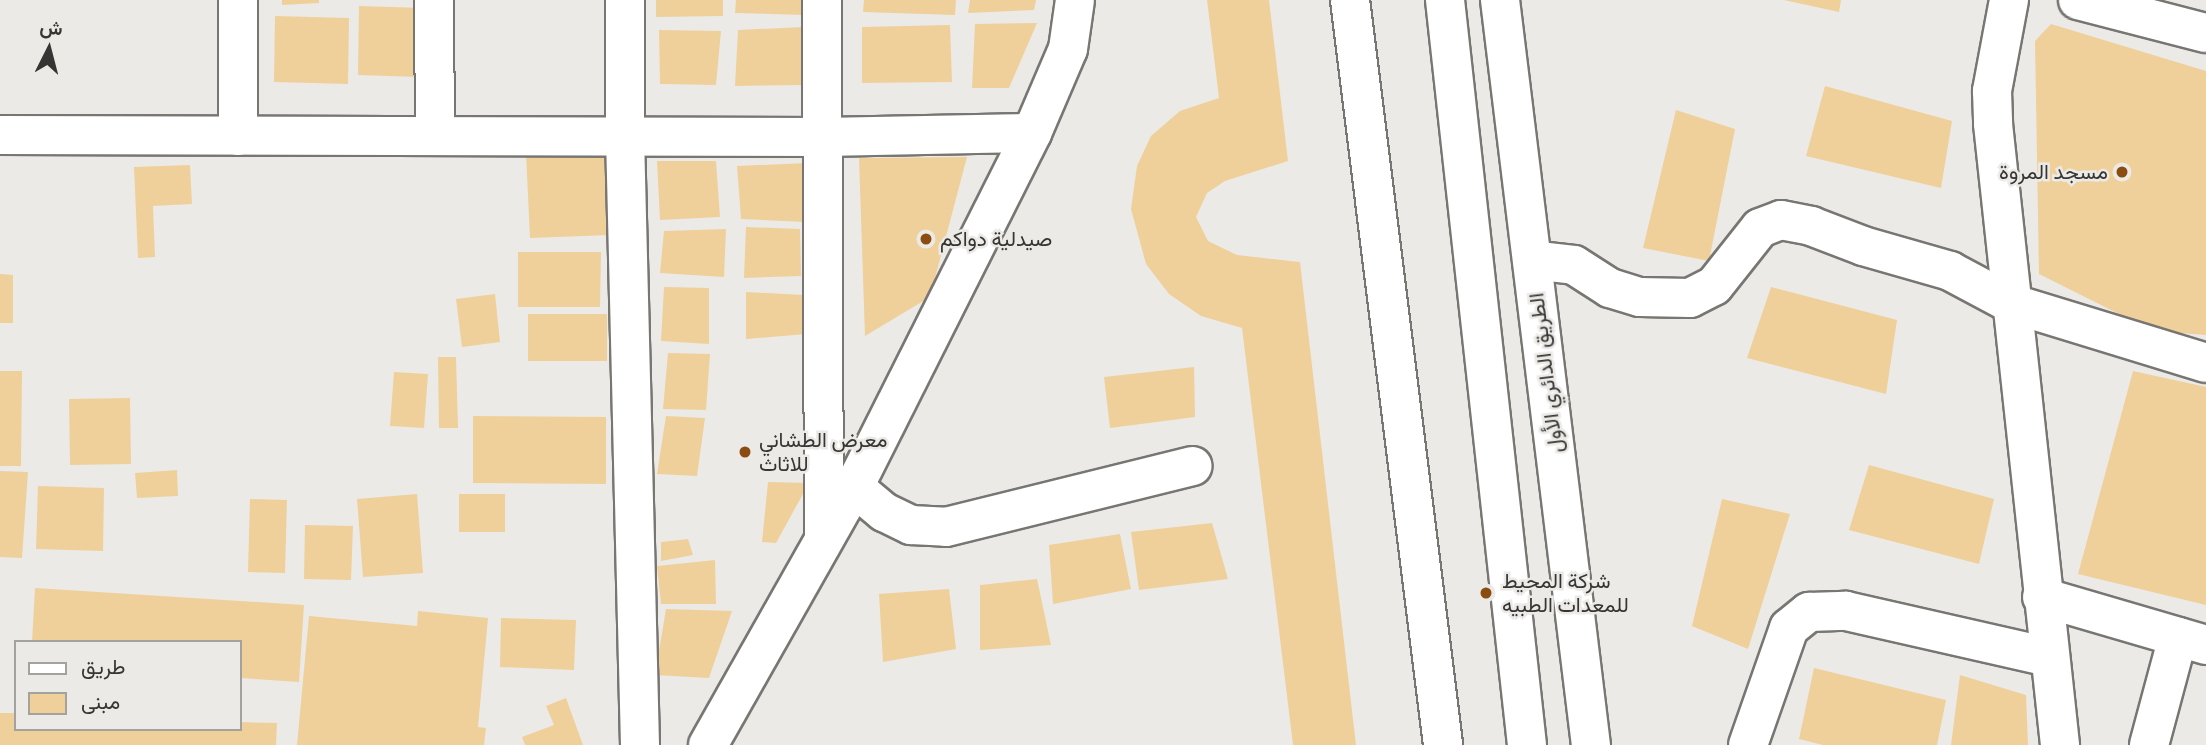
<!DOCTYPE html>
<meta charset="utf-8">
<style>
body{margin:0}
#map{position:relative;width:2206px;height:745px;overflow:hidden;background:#eceae6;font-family:Signika,Vazirmatn,sans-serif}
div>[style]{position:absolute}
.building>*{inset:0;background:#efd09b}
.roads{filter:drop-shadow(2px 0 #787672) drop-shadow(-2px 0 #787672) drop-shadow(0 2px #787672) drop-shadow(0 -2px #787672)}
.minor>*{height:38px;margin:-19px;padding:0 19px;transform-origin:19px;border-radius:19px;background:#fff}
.major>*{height:38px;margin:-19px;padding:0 19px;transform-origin:19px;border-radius:19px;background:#fff}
.dots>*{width:19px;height:19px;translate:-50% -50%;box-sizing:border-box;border:4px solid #eceae6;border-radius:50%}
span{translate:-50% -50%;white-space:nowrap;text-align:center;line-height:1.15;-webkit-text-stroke:5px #eceae6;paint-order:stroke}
.poi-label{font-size:21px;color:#363533}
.right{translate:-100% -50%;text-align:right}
.left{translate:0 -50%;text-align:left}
.street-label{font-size:21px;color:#363533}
.legend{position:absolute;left:14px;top:640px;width:228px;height:91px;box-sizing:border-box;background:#eceae6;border:2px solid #a3a29e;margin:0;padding:9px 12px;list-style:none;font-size:21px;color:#363533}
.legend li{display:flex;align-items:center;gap:14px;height:35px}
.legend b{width:35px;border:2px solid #a3a29e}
.north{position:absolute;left:14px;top:14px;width:70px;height:70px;-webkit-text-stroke:5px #eceae6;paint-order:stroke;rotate:6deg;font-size:19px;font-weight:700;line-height:28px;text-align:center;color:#363533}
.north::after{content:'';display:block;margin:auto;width:24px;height:32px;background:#363533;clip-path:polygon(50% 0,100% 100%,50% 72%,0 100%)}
</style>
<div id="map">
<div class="building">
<div style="clip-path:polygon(282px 0,319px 0,319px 3px,282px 5px)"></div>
<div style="clip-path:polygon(656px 0,723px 0,723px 16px,656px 17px)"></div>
<div style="clip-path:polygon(736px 0,806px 0,804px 15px,735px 13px)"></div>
<div style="clip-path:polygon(864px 0,956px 0,955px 15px,863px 12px)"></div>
<div style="clip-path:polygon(970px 0,1036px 0,1034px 10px,968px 13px)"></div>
<div style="clip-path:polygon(1207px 0,1269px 0,1288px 161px,1225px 181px,1207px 193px,1196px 217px,1208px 241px,1237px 255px,1300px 262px,1356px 745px,1293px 745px,1242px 328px,1201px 316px,1169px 294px,1146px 264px,1131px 209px,1137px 166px,1151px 136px,1180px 111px,1219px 98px)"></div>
<div style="clip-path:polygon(1784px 0,1841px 0,1839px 12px)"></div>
<div style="clip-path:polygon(359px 6px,423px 8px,421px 77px,358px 75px)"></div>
<div style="clip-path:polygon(275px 16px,349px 18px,348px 84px,274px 82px)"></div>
<div style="clip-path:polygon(1037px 23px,1009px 88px,972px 88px,975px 24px)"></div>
<div style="clip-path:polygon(2051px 24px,2206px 71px,2206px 335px,2153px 331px,2039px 274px,2035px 41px)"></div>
<div style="clip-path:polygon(950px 25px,952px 82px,862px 83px,862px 27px)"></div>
<div style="clip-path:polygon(804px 27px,802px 85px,735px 86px,738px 30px)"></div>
<div style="clip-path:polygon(659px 30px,721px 31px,716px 85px,660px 84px)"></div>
<div style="clip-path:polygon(1825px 86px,1952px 121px,1941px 188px,1806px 156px)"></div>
<div style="clip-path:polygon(1676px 110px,1735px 129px,1709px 261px,1643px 248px)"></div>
<div style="clip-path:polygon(606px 150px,610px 235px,530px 238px,526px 153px)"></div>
<div style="clip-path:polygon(967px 157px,930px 297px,865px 336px,859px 158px)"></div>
<div style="clip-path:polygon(657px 161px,716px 161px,720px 217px,660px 220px)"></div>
<div style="clip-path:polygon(807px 163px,805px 222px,741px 219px,737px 166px)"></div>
<div style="clip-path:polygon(190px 165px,192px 204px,153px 206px,155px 257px,138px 258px,134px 167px)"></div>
<div style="clip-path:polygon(746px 227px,800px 229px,801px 276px,744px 278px)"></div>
<div style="clip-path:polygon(726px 229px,724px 277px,660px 273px,664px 231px)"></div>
<div style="clip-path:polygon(518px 252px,601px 252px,600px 307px,518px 307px)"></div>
<div style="clip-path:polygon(0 274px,13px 275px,13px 323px,0 323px)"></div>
<div style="clip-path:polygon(664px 287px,709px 288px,709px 344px,661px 341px)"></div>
<div style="clip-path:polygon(1771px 287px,1897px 320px,1886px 394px,1747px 358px)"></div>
<div style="clip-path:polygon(746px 292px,804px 295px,806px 334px,746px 339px)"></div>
<div style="clip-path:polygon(495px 294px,500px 342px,462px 347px,456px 299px)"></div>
<div style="clip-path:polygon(528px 314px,607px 314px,607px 361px,528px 361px)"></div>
<div style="clip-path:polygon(668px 353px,710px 354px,706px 410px,663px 409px)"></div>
<div style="clip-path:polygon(438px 357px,456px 357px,458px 428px,439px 428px)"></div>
<div style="clip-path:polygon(1194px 367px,1195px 417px,1110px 428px,1104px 377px)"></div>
<div style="clip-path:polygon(0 371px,22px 371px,21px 466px,0 466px)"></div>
<div style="clip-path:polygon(2133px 371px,2206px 387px,2206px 605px,2078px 574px)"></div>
<div style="clip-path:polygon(394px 372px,428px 374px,424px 428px,390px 426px)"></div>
<div style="clip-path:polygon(130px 398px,131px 464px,70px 465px,69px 399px)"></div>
<div style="clip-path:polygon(473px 416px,606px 417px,606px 484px,473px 483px)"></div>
<div style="clip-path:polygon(666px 416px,705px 418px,697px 476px,657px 474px)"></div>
<div style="clip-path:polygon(1869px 465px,1994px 499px,1979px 564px,1849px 530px)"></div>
<div style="clip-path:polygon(177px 470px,178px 496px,137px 498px,135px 473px)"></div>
<div style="clip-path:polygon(0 471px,28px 472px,22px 558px,0 557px)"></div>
<div style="clip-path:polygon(768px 482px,809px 483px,776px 543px,762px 542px)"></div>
<div style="clip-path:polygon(38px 486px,104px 488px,103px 551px,36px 549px)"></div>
<div style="clip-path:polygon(417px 494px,423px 573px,363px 577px,357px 499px)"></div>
<div style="clip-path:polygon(459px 494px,505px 494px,505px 532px,459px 532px)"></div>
<div style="clip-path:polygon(250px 499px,287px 500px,285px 573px,248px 572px)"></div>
<div style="clip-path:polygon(1722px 499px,1790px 514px,1748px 649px,1692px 626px)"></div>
<div style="clip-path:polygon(1212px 523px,1228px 579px,1139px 590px,1131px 532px)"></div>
<div style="clip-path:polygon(305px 525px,353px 526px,351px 580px,304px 579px)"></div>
<div style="clip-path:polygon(1120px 534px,1131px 589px,1053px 604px,1049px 545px)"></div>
<div style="clip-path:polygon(688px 539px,693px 555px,661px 561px,661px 542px)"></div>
<div style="clip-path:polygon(715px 560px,716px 604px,661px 604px,657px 566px)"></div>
<div style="clip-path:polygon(1037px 579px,1051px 645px,980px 650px,980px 585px)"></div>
<div style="clip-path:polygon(35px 588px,304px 605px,299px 682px,240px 678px,240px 642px,32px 642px)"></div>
<div style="clip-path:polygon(949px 589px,956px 649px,883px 662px,879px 594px)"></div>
<div style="clip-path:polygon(666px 609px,732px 611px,709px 678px,655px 675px)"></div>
<div style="clip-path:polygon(418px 611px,488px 618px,478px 727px,486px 728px,484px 745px,297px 745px,309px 616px,417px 626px)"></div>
<div style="clip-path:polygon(501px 618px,576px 620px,574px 670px,500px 667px)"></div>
<div style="clip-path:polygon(1814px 668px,1946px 700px,1937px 745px,1823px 745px,1799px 739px)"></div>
<div style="clip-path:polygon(1960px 675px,2026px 695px,2028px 745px,1951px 745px)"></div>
<div style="clip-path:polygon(566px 698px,583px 745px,525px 745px,522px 737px,554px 725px,546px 706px)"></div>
<div style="clip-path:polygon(0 713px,16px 713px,16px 729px,240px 729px,240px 722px,277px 723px,276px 745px,0 745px)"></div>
</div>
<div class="roads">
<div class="minor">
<div style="left:238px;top:0;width:136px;rotate:90deg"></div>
<div style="left:434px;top:0;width:135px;rotate:89.6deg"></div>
<div style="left:625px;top:0;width:136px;rotate:90deg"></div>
<div style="left:625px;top:136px;width:609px;rotate:88.59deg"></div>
<div style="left:822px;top:0;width:537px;rotate:89.79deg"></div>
<div style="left:1350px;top:0;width:751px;rotate:82.88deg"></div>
<div style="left:2009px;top:0;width:93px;rotate:100.6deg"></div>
<div style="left:1992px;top:91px;width:33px;rotate:88deg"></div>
<div style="left:1993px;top:124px;width:625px;rotate:83.84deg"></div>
<div style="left:2078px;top:0;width:132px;rotate:14.5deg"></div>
<div style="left:0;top:135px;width:823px;rotate:0.14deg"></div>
<div style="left:823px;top:137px;width:209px;rotate:-1.1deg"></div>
<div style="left:1532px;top:260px;width:42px;rotate:6.8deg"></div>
<div style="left:1574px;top:265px;width:43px;rotate:32.6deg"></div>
<div style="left:1610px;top:288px;width:31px;rotate:17deg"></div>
<div style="left:1640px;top:297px;width:50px;rotate:1.1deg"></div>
<div style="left:1690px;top:298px;width:27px;rotate:-27deg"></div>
<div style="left:1714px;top:286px;width:74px;rotate:-51.6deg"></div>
<div style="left:1760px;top:228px;width:22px;rotate:-21deg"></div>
<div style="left:1781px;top:220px;width:31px;rotate:11deg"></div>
<div style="left:1811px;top:226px;width:56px;rotate:21deg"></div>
<div style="left:1863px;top:246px;width:91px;rotate:16deg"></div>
<div style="left:1950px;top:271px;width:68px;rotate:28.1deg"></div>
<div style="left:2010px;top:303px;width:205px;rotate:17deg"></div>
<div style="left:854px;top:487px;width:39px;rotate:40deg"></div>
<div style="left:884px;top:512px;width:30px;rotate:26deg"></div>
<div style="left:911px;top:525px;width:35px;rotate:3deg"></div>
<div style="left:946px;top:527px;width:254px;rotate:-13.9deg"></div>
<div style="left:2042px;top:597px;width:171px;rotate:16.3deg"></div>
<div style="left:708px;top:745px;width:296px;rotate:-60.5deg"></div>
<div style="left:854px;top:487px;width:396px;rotate:-63.3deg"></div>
<div style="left:1032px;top:133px;width:91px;rotate:-66.8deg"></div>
<div style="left:1068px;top:49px;width:49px;rotate:-81.9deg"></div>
<div style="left:1748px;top:745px;width:124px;rotate:-70.7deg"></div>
<div style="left:1789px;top:628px;width:26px;rotate:-39deg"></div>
<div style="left:1809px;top:612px;width:37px;rotate:-2deg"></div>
<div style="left:1846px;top:611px;width:208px;rotate:12.8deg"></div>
<div style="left:2149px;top:745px;width:112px;rotate:-75deg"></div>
</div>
<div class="major">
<div style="left:1445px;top:0;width:749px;rotate:83.72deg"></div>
<div style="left:1500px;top:0;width:751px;rotate:83.04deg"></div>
</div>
</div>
<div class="dots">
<div style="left:2122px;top:172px;background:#8b4c12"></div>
<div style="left:926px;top:239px;background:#8b4c12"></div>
<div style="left:745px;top:452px;background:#8b4c12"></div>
<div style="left:1486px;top:593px;background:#8b4c12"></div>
</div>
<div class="poi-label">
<span class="right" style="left:2108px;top:172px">مسجد المروة</span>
<span class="left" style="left:940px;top:239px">صيدلية دواكم</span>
<span class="left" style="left:759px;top:452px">معرض الطشاني<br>للاثاث</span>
<span class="left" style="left:1502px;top:593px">شركة المحيط<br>للمعدات الطبيه</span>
</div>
<div class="street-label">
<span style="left:1546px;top:373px;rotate:-97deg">الطريق الدائري الأول</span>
</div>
<ul class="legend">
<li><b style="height:9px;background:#fff"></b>طريق</li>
<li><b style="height:19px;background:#efd09b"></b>مبنى</li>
</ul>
<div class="north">ش</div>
</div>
